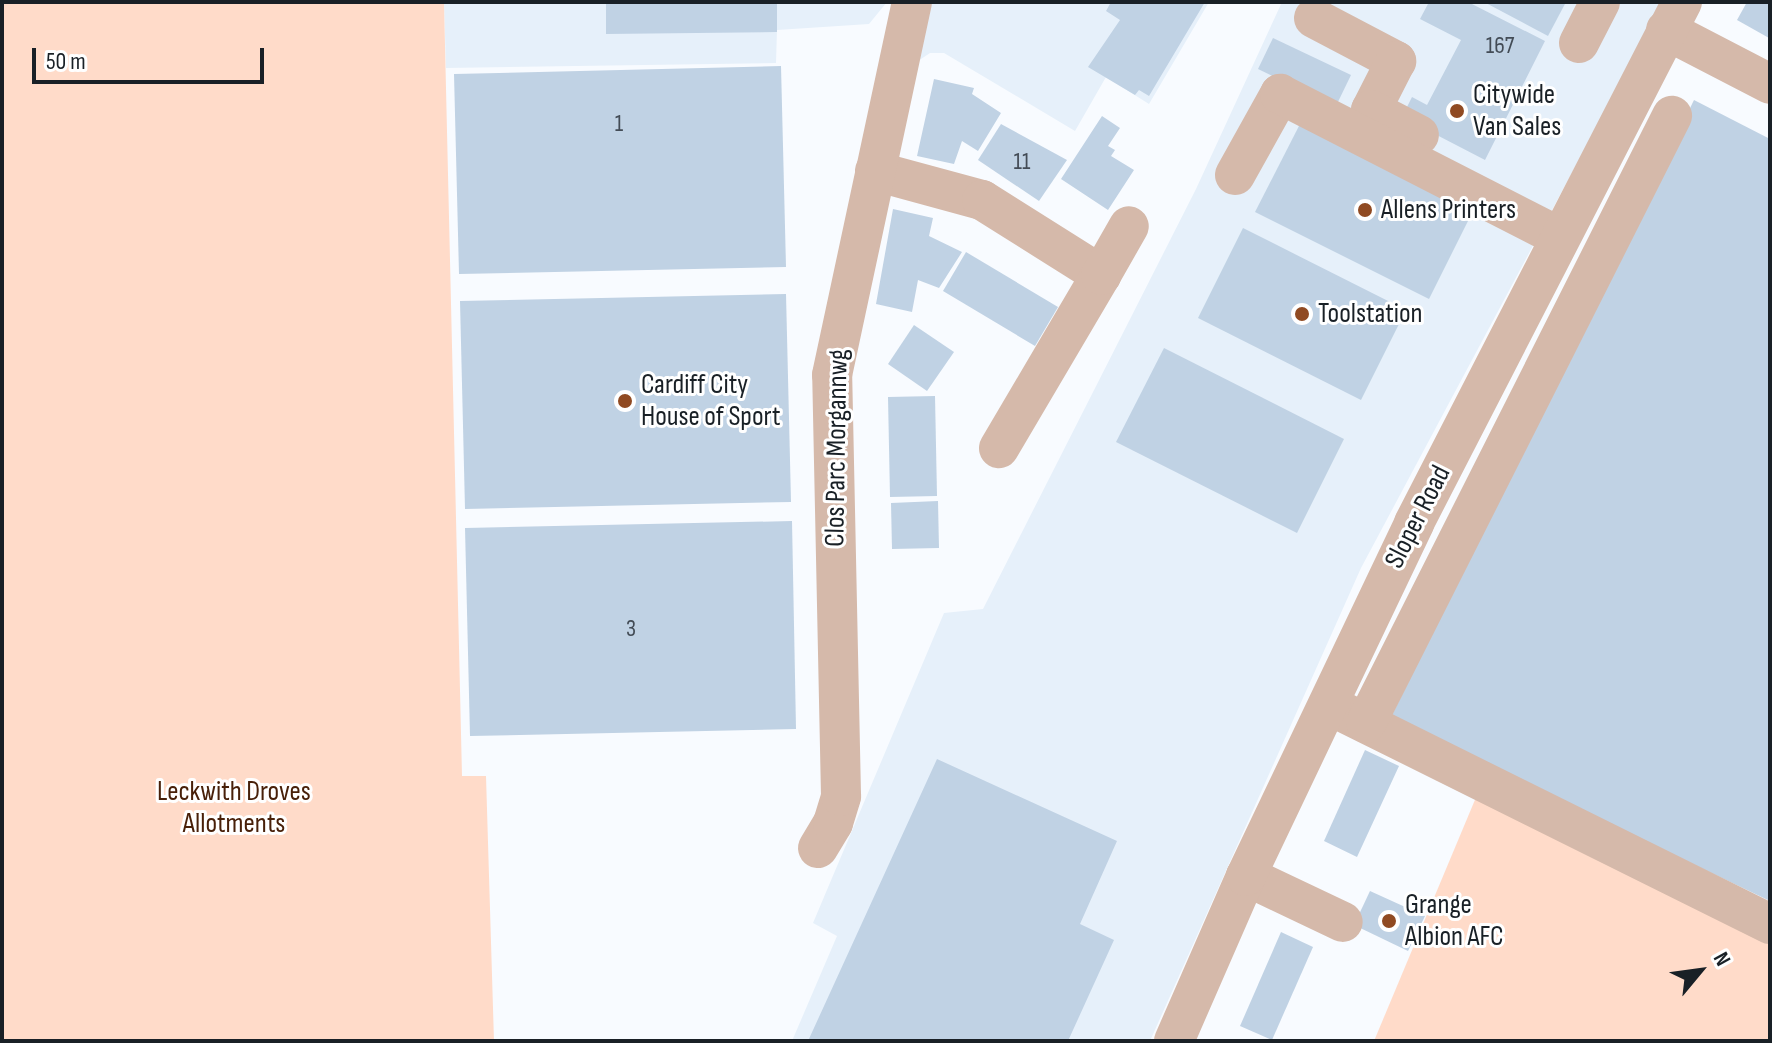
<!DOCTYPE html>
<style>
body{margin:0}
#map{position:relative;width:1772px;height:1043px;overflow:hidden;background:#f8fbff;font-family:"Sofia Sans Condensed",sans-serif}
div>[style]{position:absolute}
.built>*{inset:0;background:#e6f0fa}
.green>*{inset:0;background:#ffdbc9}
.building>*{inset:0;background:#c0d2e4}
.minor>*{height:40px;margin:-20px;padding:0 20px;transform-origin:20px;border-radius:20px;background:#d5b9aa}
.dots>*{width:22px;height:22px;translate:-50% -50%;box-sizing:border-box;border:4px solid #fff;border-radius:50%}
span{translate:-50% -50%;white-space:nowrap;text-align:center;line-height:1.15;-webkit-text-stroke:6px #fff;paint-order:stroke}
.number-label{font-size:24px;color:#434c56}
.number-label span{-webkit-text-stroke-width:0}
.poi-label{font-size:28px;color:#192026}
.left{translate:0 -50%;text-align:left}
.street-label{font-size:28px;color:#192026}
.park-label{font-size:28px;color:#482009}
.frame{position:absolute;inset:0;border:4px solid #192026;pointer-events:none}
.north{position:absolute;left:1660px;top:931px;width:80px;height:80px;-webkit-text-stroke:6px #fff;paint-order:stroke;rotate:61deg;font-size:22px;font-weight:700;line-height:32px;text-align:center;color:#192026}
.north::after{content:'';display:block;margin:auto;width:28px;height:36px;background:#192026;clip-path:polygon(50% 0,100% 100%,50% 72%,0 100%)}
.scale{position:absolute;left:32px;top:48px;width:232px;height:36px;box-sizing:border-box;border:4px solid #192026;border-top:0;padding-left:10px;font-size:24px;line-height:28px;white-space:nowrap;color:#192026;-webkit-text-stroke:6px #fff;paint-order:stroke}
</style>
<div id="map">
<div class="built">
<div style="clip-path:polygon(444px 2px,887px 2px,869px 24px,777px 30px,776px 63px,446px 68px)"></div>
<div style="clip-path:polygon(929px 2px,1209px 2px,1149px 104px,1106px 77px,1075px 131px,944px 53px,930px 53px,912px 65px)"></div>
<div style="clip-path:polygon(1282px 2px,1663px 2px,1361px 568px,1150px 1041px,792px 1041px,837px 936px,813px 923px,944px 613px,983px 609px,1196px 189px)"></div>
</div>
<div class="green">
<div style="clip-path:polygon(2px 2px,444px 2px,462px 776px,486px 776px,494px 1041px,2px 1041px)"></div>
<div style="clip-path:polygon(1477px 795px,1770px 944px,1770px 1041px,1374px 1041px)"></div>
</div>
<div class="building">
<div style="clip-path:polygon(606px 2px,777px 2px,777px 32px,606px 34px)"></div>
<div style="clip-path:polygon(1111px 2px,1205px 2px,1149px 96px,1139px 90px,1135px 95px,1088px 67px,1120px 20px,1106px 11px)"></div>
<div style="clip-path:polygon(1429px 2px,1468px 2px,1545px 41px,1485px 160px,1402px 117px,1412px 97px,1427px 105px,1461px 40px,1420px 19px)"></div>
<div style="clip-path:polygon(1484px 2px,1566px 2px,1548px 36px)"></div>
<div style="clip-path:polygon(1747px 2px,1770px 2px,1769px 38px,1737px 20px)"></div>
<div style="clip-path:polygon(1273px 38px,1351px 75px,1336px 106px,1258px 69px)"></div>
<div style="clip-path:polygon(781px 66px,786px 267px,459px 274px,454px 74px)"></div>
<div style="clip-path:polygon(934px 79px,974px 88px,972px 94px,1001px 113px,978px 151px,962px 141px,954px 164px,917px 156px)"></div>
<div style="clip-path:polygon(1694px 100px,1770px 139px,1770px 901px,1390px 719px)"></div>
<div style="clip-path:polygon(1102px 116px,1120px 128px,1108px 146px,1115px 150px,1111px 156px,1134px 170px,1108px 210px,1061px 179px)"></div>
<div style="clip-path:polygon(1301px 122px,1474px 209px,1429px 299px,1255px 212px)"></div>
<div style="clip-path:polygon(1001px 124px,1067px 160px,1039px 201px,978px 160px)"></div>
<div style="clip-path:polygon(893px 209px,933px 218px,929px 236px,962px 252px,939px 288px,918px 280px,912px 312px,876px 304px)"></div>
<div style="clip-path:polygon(1243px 228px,1406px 310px,1361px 400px,1198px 318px)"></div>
<div style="clip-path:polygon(966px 252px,1058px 307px,1035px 346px,943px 291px)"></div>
<div style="clip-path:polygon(786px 294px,791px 502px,465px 509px,460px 301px)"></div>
<div style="clip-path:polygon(914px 325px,954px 352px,927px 391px,888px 364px)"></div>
<div style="clip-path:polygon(1164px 348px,1344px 439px,1297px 533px,1116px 442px)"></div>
<div style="clip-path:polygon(935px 396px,937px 496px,890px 497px,888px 397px)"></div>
<div style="clip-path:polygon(938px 501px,939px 548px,892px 549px,891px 503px)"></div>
<div style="clip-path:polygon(792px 521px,796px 729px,470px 736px,465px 528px)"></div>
<div style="clip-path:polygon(1365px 750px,1399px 766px,1357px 857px,1324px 841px)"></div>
<div style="clip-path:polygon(937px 759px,1117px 841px,1080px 924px,1114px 940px,1068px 1041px,808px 1041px)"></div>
<div style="clip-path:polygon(1370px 891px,1425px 916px,1408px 951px,1354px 925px)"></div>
<div style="clip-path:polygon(1281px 932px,1313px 947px,1272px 1040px,1240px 1026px)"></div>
</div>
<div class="minor">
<div style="left:1314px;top:18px;width:93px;rotate:27.7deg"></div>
<div style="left:1396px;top:61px;width:55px;rotate:117deg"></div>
<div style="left:1371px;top:110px;width:54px;rotate:27.5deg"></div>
<div style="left:1666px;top:30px;width:117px;rotate:27.4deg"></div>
<div style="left:1579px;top:43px;width:46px;rotate:-62.9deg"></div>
<div style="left:875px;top:171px;width:111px;rotate:15.2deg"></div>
<div style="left:982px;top:200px;width:141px;rotate:32.2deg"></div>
<div style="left:1101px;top:275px;width:201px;rotate:120.5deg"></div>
<div style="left:1235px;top:175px;width:93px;rotate:-60.9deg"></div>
<div style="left:1280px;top:94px;width:314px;rotate:27.1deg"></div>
<div style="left:1101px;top:275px;width:56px;rotate:-60.3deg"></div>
<div style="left:1341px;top:711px;width:479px;rotate:26.4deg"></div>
<div style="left:1366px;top:723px;width:680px;rotate:-63.25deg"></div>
<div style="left:818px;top:848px;width:29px;rotate:-59deg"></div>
<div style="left:833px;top:823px;width:28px;rotate:-73deg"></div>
<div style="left:841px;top:796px;width:421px;rotate:-91.2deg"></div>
<div style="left:832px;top:375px;width:381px;rotate:-77.9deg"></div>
<div style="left:1246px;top:876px;width:107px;rotate:25.4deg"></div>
<div style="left:1174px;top:1041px;width:180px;rotate:-66.4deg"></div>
<div style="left:1246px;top:876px;width:391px;rotate:-64.5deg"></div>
<div style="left:1414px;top:523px;width:586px;rotate:-62.78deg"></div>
</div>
<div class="dots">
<div style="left:1457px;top:111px;background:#904a22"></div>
<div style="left:1365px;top:210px;background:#904a22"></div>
<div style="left:1302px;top:314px;background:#904a22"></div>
<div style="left:625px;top:401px;background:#904a22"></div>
<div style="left:1389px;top:921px;background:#904a22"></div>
</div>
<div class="number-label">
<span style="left:1500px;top:46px">167</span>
<span style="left:619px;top:124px">1</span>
<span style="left:1022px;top:162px">11</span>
<span style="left:631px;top:629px">3</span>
</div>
<div class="poi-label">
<span class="left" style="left:1473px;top:111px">Citywide<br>Van Sales</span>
<span class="left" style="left:1381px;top:210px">Allens Printers</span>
<span class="left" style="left:1318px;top:314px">Toolstation</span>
<span class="left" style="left:641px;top:401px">Cardiff City<br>House of Sport</span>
<span class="left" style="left:1405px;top:921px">Grange<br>Albion AFC</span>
</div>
<div class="street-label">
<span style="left:837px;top:448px;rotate:-89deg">Clos Parc Morgannwg</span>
<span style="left:1418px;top:517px;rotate:-63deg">Sloper Road</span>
</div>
<div class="park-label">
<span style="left:234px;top:808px">Leckwith Droves<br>Allotments</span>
</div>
<div class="frame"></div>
<div class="north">N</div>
<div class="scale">50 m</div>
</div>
